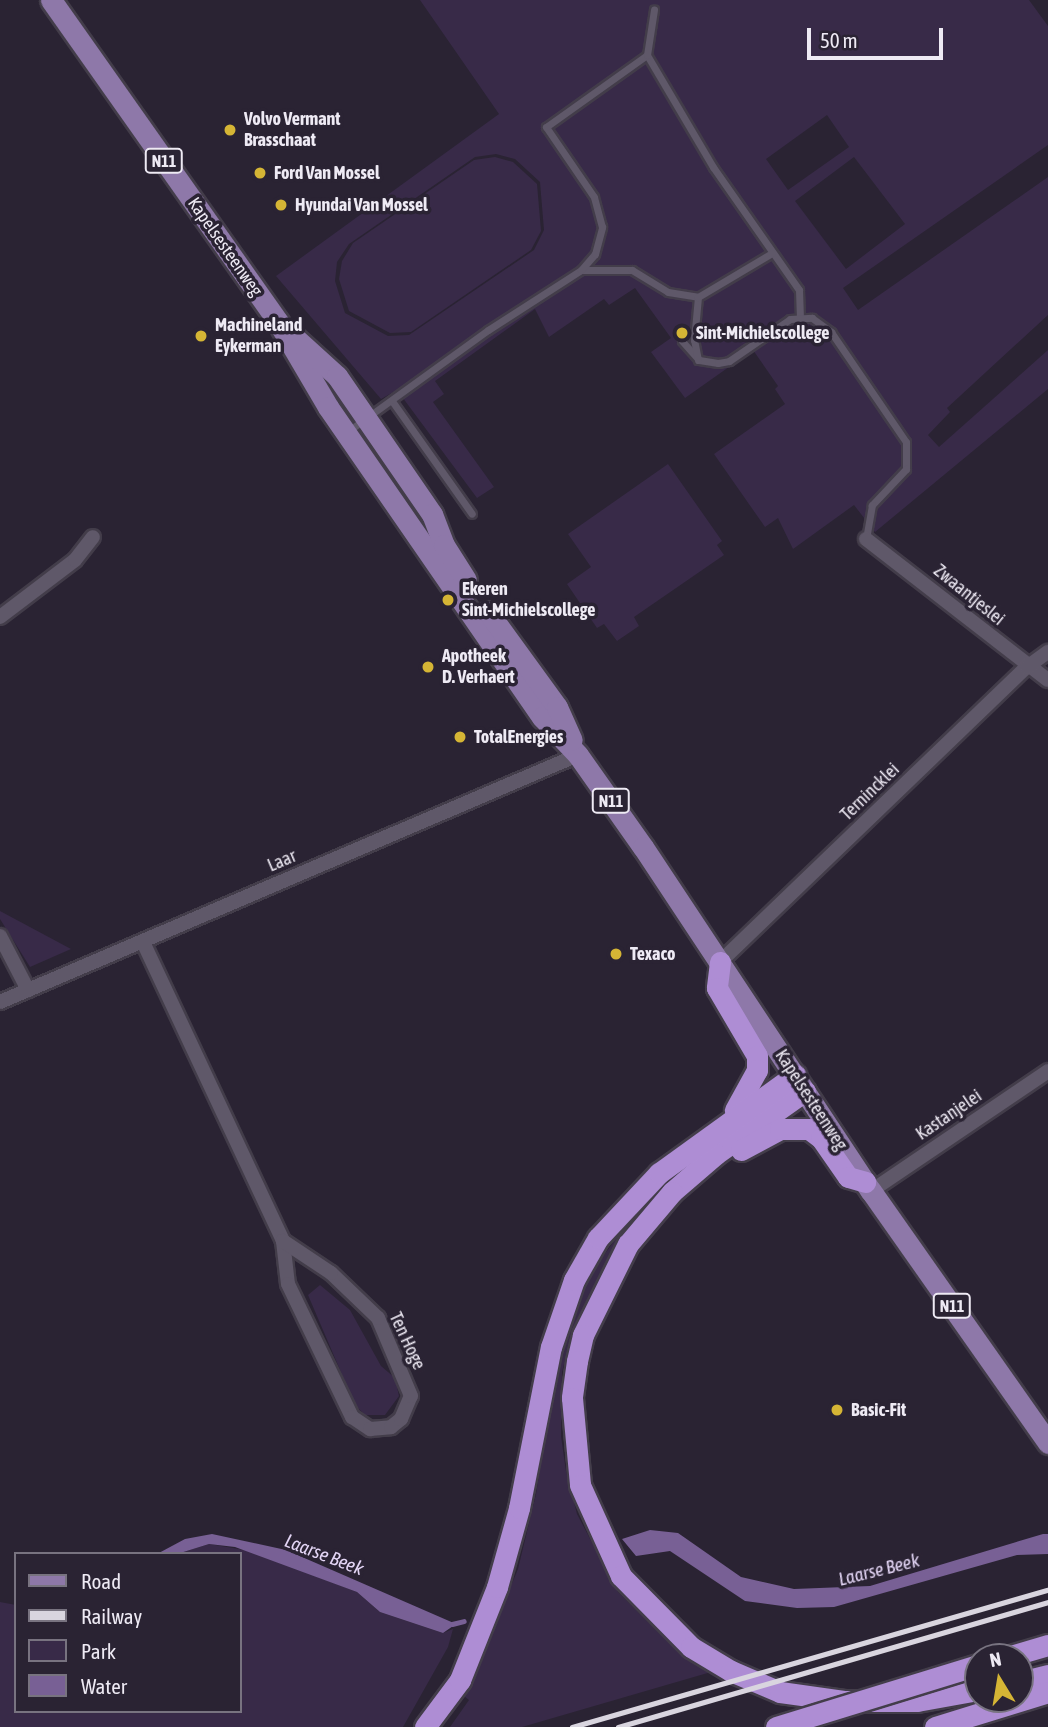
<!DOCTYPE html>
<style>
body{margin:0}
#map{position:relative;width:1048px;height:1727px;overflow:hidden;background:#2a2333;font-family:"Asap Condensed",sans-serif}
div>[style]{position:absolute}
.green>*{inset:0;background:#382a48}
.water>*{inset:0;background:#786095}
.stream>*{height:5px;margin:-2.5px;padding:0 2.5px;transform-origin:2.5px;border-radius:2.5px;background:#786095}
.roads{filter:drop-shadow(2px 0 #433d4a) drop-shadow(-2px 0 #433d4a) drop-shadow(0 2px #433d4a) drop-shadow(0 -2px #433d4a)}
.service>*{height:7px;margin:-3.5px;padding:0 3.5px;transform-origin:3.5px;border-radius:3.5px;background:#5f5869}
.minor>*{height:14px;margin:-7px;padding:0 7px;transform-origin:7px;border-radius:7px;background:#5f5869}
.primary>*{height:21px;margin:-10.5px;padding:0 10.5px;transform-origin:10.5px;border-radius:10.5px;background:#8e78a9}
.motorway>*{height:21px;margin:-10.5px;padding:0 10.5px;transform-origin:10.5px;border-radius:10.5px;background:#ae8dd4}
.rail>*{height:5px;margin:-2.5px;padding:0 2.5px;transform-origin:2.5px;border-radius:2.5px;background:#d9d5df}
.bridges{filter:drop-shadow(2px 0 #433d4a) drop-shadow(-2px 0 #433d4a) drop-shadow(0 2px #433d4a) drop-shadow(0 -2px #433d4a)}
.motorway-bridge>*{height:21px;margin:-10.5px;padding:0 10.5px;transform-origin:10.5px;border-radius:10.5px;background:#ae8dd4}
.dots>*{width:19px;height:19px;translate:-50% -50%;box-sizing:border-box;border:4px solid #2a2333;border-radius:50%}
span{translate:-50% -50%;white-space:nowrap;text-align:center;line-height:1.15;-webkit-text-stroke:7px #2a2333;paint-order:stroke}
.shield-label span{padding:2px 5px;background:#2a2333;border:2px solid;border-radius:5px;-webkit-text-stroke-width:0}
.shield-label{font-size:16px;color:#eeeaf4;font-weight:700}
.poi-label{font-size:18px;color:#eeeaf4;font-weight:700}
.left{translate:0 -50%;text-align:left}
.street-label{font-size:18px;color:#eeeaf4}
.water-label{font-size:19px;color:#e4d6f6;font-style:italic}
.legend{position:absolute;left:14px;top:1552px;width:228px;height:161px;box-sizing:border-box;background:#2a2333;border:2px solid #787380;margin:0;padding:9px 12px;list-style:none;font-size:21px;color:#eeeaf4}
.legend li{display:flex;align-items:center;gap:14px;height:35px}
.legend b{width:35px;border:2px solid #787380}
.north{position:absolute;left:964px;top:1643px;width:70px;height:70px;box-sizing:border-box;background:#2a2333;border:2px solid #787380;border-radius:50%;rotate:349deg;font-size:19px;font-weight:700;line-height:28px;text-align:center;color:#eeeaf4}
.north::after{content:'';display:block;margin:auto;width:24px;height:32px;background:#d5b535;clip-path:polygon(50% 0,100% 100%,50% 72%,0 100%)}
.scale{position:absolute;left:807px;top:28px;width:136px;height:32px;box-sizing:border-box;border:4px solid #eeeaf4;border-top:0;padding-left:9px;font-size:21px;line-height:24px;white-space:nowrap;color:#eeeaf4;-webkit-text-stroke:5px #2a2333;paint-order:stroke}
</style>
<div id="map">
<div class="green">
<div style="clip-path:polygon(evenodd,420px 0,1029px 0,1048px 26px,1048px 145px,843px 288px,858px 310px,1048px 177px,1048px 315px,947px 408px,950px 412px,928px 435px,939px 447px,1048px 350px,1048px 389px,875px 532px,854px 505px,793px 549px,778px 518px,765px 527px,714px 454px,785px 404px,775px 389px,778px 386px,753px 350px,685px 398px,651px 352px,671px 338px,635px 288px,609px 305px,604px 299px,549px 337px,535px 309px,435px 381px,444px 394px,433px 402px,494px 487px,477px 498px,397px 390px,381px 399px,276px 276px,499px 114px,420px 0,827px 115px,849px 147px,788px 190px,766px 159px,827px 115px,420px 0,496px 154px,515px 159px,540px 182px,544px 230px,534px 250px,409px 335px,388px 336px,345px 313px,335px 281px,337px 262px,349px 244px,475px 157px,496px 154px,420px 0,854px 157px,905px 224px,846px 269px,795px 201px,854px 157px)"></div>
<div style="clip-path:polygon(495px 157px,513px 162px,537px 184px,541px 231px,531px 250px,411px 332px,390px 333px,349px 311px,339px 279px,342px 261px,353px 243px,474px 160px)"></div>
<div style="clip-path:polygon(668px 464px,722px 541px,717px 545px,724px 555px,634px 617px,639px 626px,617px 641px,604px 624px,597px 628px,567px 584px,591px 567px,568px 534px)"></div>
<div style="clip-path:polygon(0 911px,71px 949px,30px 967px,0 919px)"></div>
<div style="clip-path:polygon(622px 1230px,573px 1328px,562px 1372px,561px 1436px,566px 1471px,577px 1514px,618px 1592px,672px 1646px,711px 1672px,522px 1727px,450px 1727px,469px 1700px,460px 1693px,480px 1660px,518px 1569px,536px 1494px,559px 1351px,589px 1276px)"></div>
<div style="clip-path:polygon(320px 1285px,350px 1310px,381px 1366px,395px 1378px,399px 1396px,385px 1415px,365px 1415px,355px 1405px,308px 1295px)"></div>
<div style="clip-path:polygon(209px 1544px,251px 1551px,357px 1592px,380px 1612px,443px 1633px,453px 1629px,448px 1647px,403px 1727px,0 1727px,0 1602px,16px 1605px,16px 1711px,240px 1711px,240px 1554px,177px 1554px)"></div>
</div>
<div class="water">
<div style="clip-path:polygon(650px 1530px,678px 1533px,741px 1577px,794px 1589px,870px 1586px,1043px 1534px,1048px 1534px,1048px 1554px,1017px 1555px,834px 1607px,797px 1608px,745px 1601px,670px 1551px,636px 1556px,622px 1539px)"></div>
<div style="clip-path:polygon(212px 1534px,286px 1550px,456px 1624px,443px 1633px,380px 1612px,357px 1592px,235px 1547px,209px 1544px,177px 1554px,157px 1554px,185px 1539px)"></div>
</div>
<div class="stream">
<div style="left:452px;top:1624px;width:12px;rotate:-14deg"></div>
</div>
<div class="roads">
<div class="service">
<div style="left:647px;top:55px;width:130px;rotate:59.5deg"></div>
<div style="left:713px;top:167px;width:150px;rotate:55deg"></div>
<div style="left:799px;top:290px;width:27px;rotate:88deg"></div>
<div style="left:582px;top:270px;width:50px"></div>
<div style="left:632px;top:270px;width:42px;rotate:31.4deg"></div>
<div style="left:668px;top:292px;width:30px;rotate:9deg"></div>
<div style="left:682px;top:341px;width:25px;rotate:48deg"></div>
<div style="left:699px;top:360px;width:19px;rotate:9deg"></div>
<div style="left:718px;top:363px;width:11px;rotate:-10deg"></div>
<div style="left:729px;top:361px;width:74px;rotate:-34.5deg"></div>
<div style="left:790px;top:319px;width:22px;rotate:-3deg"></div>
<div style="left:812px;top:318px;width:24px;rotate:36deg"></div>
<div style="left:831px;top:332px;width:133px;rotate:55.7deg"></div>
<div style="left:906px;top:442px;width:27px;rotate:90deg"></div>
<div style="left:906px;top:469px;width:50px;rotate:133.4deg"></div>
<div style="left:872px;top:505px;width:35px;rotate:100deg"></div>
<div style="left:698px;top:360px;width:20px;rotate:-101deg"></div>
<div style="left:694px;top:340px;width:43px;rotate:-84.7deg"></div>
<div style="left:698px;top:297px;width:86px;rotate:-30.7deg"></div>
<div style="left:392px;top:401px;width:138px;rotate:54.7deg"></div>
<div style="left:347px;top:432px;width:174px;rotate:-35.9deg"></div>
<div style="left:488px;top:330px;width:111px;rotate:-32.8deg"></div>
<div style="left:581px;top:270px;width:21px;rotate:-49deg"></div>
<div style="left:595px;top:254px;width:28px;rotate:-75deg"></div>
<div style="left:602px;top:227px;width:31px;rotate:-105deg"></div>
<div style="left:594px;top:197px;width:85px;rotate:-124.4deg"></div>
<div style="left:546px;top:127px;width:124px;rotate:-35.5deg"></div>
<div style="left:647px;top:55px;width:46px;rotate:-81.2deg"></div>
</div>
<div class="minor">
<div style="left:866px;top:539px;width:230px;rotate:37.8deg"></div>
<div style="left:0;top:617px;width:94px;rotate:-37.2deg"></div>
<div style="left:75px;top:560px;width:29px;rotate:-52deg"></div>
<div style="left:0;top:936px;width:61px;rotate:62.6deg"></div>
<div style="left:143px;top:942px;width:330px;rotate:64.9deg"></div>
<div style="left:283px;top:1241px;width:43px;rotate:83.4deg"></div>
<div style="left:288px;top:1284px;width:148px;rotate:64.3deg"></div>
<div style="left:352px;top:1417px;width:22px;rotate:34deg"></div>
<div style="left:370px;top:1429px;width:21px;rotate:-5deg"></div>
<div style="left:391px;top:1427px;width:13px;rotate:-39deg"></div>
<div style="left:401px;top:1419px;width:25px;rotate:-67deg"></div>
<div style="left:411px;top:1396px;width:85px;rotate:-112.9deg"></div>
<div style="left:378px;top:1318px;width:65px;rotate:-136.2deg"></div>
<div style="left:331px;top:1273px;width:58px;rotate:-146.3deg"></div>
<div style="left:720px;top:962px;width:426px;rotate:-43.9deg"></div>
<div style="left:1027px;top:667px;width:26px;rotate:-36deg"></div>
<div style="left:0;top:1002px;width:629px;rotate:-23.14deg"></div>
<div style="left:871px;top:1191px;width:214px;rotate:-34.1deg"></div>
</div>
<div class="primary">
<div style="left:51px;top:0;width:394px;rotate:54.8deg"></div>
<div style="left:278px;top:322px;width:99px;rotate:59.5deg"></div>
<div style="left:328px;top:407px;width:377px;rotate:55.4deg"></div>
<div style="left:542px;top:717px;width:52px;rotate:46.5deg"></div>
<div style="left:578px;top:755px;width:113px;rotate:54.8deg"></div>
<div style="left:643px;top:847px;width:413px;rotate:56.5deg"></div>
<div style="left:871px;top:1191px;width:308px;rotate:54.9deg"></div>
<div style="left:294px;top:337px;width:58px;rotate:42.2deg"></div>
<div style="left:337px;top:376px;width:168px;rotate:55.5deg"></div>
<div style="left:432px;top:514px;width:33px;rotate:69deg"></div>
<div style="left:444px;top:545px;width:41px;rotate:57.8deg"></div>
<div style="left:488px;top:612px;width:117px;rotate:54deg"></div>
<div style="left:557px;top:707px;width:36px;rotate:66deg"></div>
</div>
<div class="motorway">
<div style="left:720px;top:962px;width:26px;rotate:97deg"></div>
<div style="left:717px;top:988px;width:79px;rotate:59.5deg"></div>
<div style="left:757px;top:1056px;width:14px;rotate:90deg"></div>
<div style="left:757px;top:1070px;width:46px;rotate:118.8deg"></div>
<div style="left:805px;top:1091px;width:109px;rotate:144.7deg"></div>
<div style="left:716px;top:1154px;width:58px;rotate:139.2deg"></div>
<div style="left:672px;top:1192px;width:68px;rotate:130.2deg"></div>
<div style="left:628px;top:1244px;width:102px;rotate:116.3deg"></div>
<div style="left:583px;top:1335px;width:27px;rotate:103deg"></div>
<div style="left:577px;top:1361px;width:37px;rotate:98deg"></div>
<div style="left:572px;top:1398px;width:87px;rotate:84.7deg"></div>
<div style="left:580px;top:1485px;width:100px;rotate:65.7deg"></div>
<div style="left:621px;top:1576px;width:100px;rotate:45.4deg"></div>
<div style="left:691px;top:1647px;width:47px;rotate:31deg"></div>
<div style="left:731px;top:1671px;width:53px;rotate:23.2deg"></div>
<div style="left:780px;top:1692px;width:66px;rotate:7.9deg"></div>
<div style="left:845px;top:1701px;width:72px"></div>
<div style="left:917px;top:1701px;width:62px;rotate:-10.2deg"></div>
<div style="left:741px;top:1150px;width:44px;rotate:-28.3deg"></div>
<div style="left:780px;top:1129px;width:29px"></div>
<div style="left:809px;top:1129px;width:15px;rotate:37deg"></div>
<div style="left:821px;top:1138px;width:47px;rotate:55.3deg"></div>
<div style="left:848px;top:1177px;width:18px;rotate:16deg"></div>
<div style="left:1007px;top:1657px;width:43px;rotate:-16.3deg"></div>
<div style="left:1020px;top:1682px;width:29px;rotate:-14deg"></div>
<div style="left:425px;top:1727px;width:59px;rotate:-53.3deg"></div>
<div style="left:460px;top:1680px;width:100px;rotate:-68.3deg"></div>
<div style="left:497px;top:1587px;width:82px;rotate:-74.4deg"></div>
<div style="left:519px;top:1508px;width:164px;rotate:-78.8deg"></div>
<div style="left:551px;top:1347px;width:71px;rotate:-71.1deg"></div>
<div style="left:574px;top:1280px;width:48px;rotate:-60.3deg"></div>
<div style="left:598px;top:1238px;width:89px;rotate:-46.8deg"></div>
<div style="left:659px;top:1173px;width:168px;rotate:-35.8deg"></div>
<div style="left:935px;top:1727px;width:118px;rotate:-17.2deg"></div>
</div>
</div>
<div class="rail">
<div style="left:572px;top:1727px;width:495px;rotate:-16.1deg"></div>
<div style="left:618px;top:1727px;width:448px;rotate:-16.2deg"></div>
</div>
<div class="bridges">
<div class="motorway-bridge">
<div style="left:776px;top:1727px;width:211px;rotate:-17.1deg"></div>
</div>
</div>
<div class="dots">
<div style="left:230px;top:130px;background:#d5b535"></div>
<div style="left:260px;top:173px;background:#d5b535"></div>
<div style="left:281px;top:205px;background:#d5b535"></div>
<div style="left:682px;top:333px;background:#d5b535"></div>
<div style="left:201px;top:336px;background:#d5b535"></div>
<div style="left:448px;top:600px;background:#d5b535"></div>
<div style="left:428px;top:667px;background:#d5b535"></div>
<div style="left:460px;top:737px;background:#d5b535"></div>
<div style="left:616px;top:954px;background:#d5b535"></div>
<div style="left:837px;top:1410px;background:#d5b535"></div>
</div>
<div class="shield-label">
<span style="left:164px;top:161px">N11</span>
<span style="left:611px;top:801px">N11</span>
<span style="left:952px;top:1306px">N11</span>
</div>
<div class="poi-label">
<span class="left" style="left:244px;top:130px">Volvo Vermant<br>Brasschaat</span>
<span class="left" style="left:274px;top:173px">Ford Van Mossel</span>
<span class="left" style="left:295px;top:205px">Hyundai Van Mossel</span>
<span class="left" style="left:215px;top:336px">Machineland<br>Eykerman</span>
<span class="left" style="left:696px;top:333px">Sint-Michielscollege</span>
<span class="left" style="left:462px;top:600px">Ekeren<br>Sint-Michielscollege</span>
<span class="left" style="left:442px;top:667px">Apotheek<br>D. Verhaert</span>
<span class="left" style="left:474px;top:737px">TotalEnergies</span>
<span class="left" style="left:630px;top:954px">Texaco</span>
<span class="left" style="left:851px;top:1410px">Basic-Fit</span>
</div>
<div class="street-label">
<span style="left:225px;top:247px;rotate:55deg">Kapelsesteenweg</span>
<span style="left:969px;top:595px;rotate:39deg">Zwaantjeslei</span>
<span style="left:870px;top:792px;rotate:-44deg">Ternincklei</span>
<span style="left:282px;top:861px;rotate:-23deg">Laar</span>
<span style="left:811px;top:1100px;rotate:57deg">Kapelsesteenweg</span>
<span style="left:949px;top:1115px;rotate:-34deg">Kastanjelei</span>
<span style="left:407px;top:1341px;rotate:65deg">Ten Hoge</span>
</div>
<div class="water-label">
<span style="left:324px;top:1555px;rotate:21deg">Laarse Beek</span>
<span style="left:879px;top:1570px;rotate:-14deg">Laarse Beek</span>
</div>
<ul class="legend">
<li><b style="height:9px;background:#8e78a9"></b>Road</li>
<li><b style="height:9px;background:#d9d5df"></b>Railway</li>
<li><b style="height:19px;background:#382a48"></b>Park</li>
<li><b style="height:19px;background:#786095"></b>Water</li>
</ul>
<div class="north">N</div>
<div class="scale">50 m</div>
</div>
